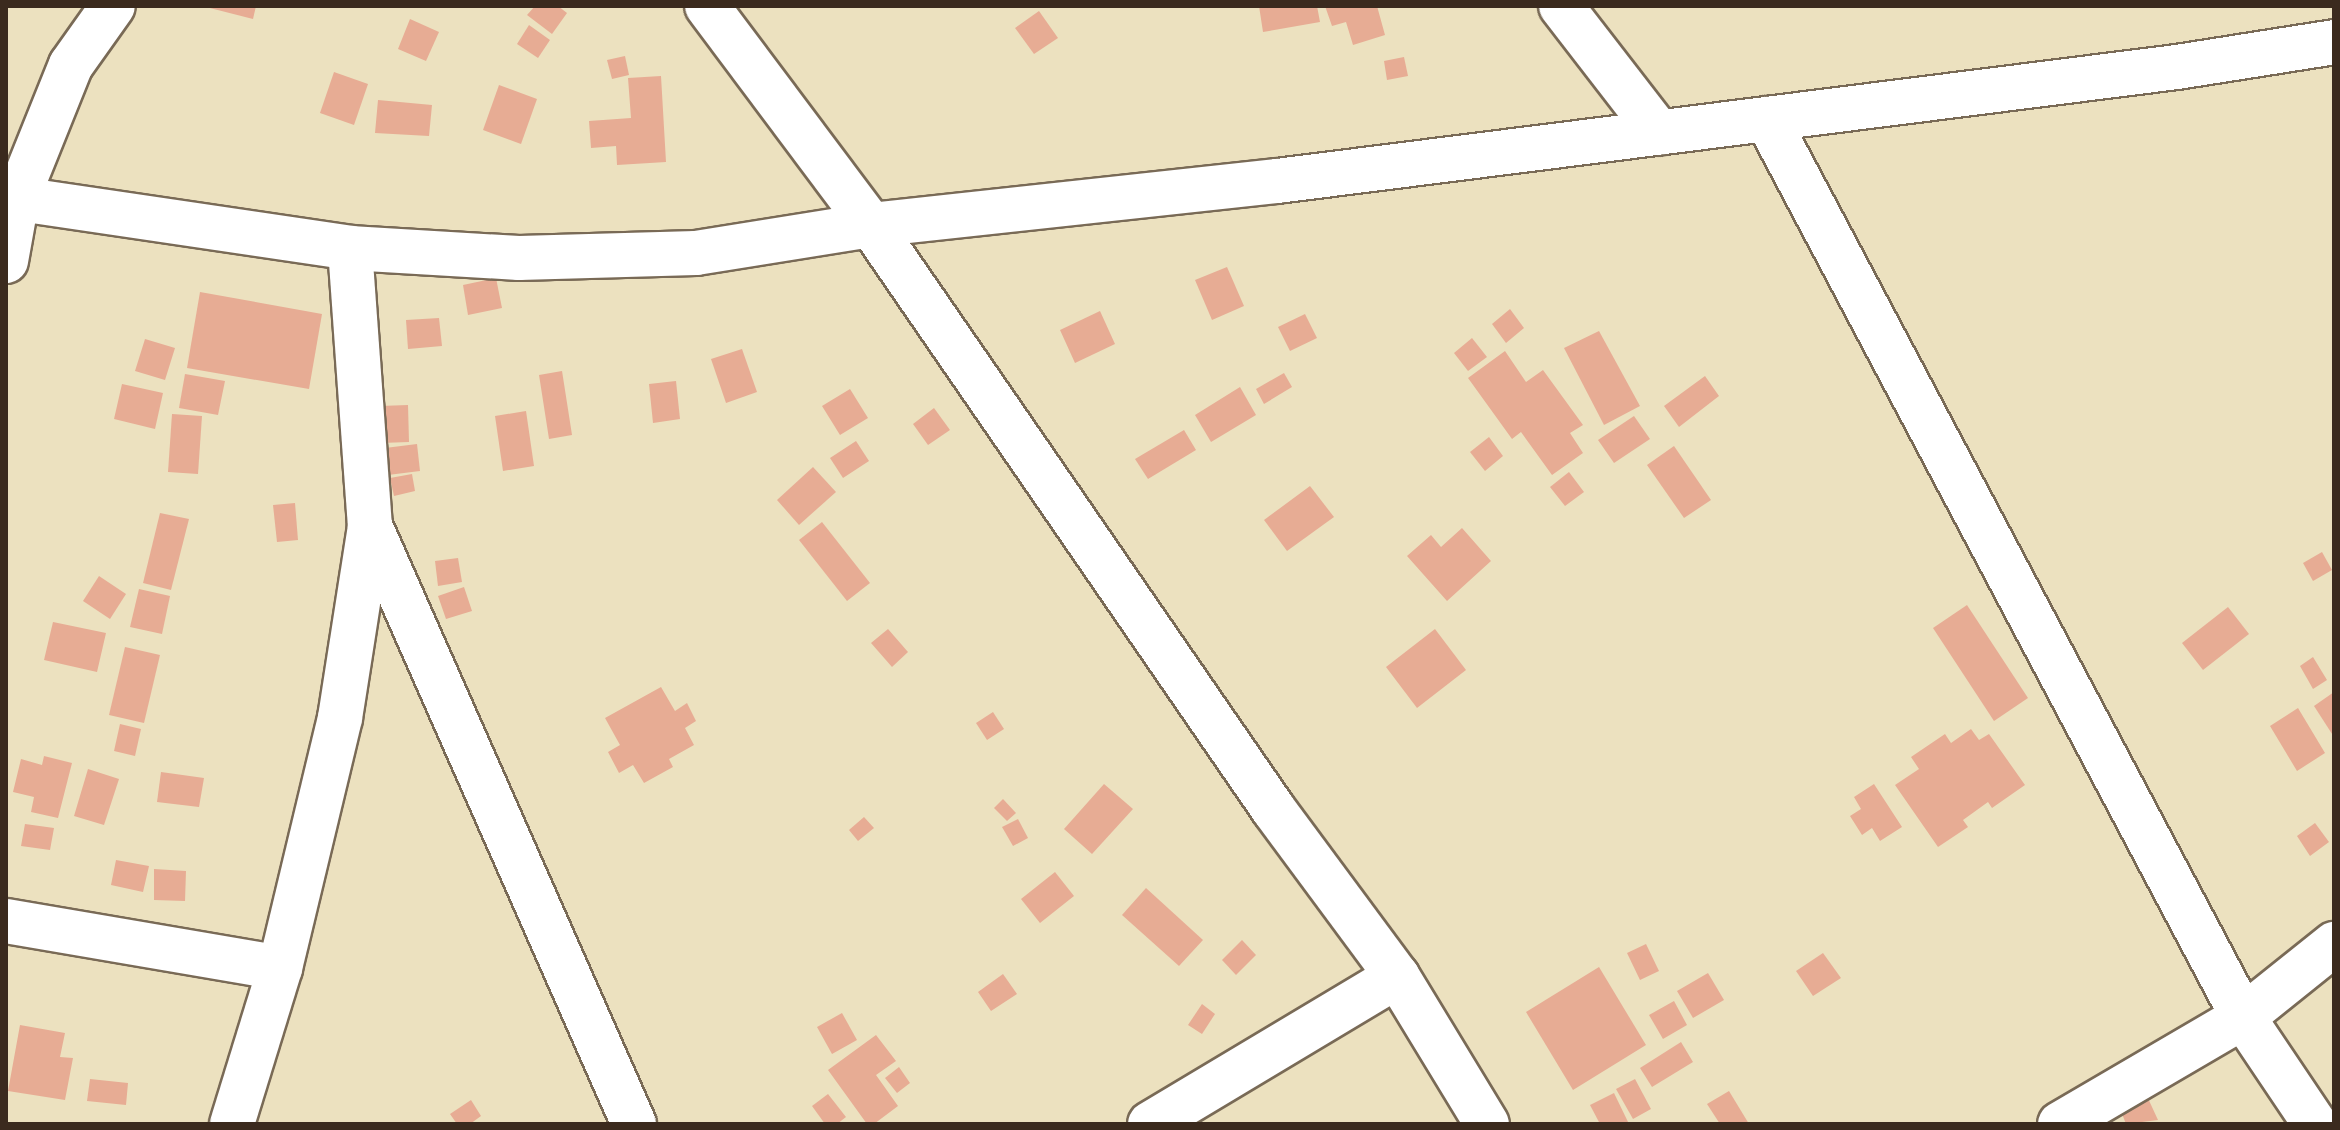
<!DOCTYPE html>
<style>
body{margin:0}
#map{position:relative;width:2340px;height:1130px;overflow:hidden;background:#ece1bf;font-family:"Patrick Hand",sans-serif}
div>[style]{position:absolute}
.building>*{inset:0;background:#e7ac94}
.roads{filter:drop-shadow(2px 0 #796a56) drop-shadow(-2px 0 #796a56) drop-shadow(0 2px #796a56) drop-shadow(0 -2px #796a56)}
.minor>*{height:44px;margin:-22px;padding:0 22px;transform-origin:22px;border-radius:22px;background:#fff}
span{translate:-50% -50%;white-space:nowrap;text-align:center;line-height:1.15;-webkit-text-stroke:6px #fbf7ec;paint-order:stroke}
.frame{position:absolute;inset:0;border:8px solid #3b2a1e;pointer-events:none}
</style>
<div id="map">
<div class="building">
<div style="clip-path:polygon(202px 6px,256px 6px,253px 19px)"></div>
<div style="clip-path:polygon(535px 6px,558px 6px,567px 13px,552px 34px,527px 15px)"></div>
<div style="clip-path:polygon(1259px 6px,1317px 6px,1320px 22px,1263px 32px)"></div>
<div style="clip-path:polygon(1325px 6px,1377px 6px,1385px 35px,1353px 45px,1346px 22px,1332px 26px)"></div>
<div style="clip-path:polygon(1039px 11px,1058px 38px,1034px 54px,1015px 28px)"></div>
<div style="clip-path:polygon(410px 19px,439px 32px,426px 61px,398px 49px)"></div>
<div style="clip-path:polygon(529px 25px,550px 40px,538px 58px,517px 44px)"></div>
<div style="clip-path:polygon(625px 56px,629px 75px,612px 79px,607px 60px)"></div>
<div style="clip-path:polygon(1404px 57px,1408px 76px,1387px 80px,1384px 61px)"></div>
<div style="clip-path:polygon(334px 72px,368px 84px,354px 125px,320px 113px)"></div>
<div style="clip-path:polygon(661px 76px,666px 162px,617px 165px,616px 146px,591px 148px,589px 121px,631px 118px,628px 78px)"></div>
<div style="clip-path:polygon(499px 85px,537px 99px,521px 144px,483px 130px)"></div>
<div style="clip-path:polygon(378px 100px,432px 105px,429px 136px,375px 133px)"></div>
<div style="clip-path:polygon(1227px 267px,1244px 306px,1212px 320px,1195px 280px)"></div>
<div style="clip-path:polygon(496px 278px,502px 308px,468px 315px,463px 285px)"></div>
<div style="clip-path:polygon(200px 292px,322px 314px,309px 389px,187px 368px)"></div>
<div style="clip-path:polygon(1510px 309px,1524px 328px,1506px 343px,1492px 324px)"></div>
<div style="clip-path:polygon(1100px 311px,1115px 344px,1075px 363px,1060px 330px)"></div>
<div style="clip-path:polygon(1305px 314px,1317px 338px,1290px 351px,1278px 327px)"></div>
<div style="clip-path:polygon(439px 318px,442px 346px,408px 349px,406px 320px)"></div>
<div style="clip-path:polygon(1599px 331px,1640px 406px,1604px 425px,1564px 348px)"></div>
<div style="clip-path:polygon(1472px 338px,1487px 357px,1468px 371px,1454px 353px)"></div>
<div style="clip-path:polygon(145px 339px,175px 348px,165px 380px,135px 371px)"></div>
<div style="clip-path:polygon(742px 349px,757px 392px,726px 403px,711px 359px)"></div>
<div style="clip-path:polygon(1505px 351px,1526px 382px,1543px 370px,1583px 425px,1570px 433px,1583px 453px,1552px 475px,1521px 432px,1512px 439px,1468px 378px)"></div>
<div style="clip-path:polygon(562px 371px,572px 435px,549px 439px,539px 375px)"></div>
<div style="clip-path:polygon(1284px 373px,1292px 387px,1264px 404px,1256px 389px)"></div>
<div style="clip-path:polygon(185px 374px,225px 381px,218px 415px,179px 408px)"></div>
<div style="clip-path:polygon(1705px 376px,1719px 396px,1679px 427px,1664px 406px)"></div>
<div style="clip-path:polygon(676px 381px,680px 419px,653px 423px,649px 384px)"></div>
<div style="clip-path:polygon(122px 384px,163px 393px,155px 429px,114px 419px)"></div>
<div style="clip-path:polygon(1240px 387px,1256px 415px,1211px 442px,1195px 415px)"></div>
<div style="clip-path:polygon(850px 389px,868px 418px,840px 435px,822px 406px)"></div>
<div style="clip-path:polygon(408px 405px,409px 442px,381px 443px,380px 406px)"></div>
<div style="clip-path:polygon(934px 408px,950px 430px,928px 445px,913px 424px)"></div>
<div style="clip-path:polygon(526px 411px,534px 466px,503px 471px,495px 416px)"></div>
<div style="clip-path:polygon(172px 414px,202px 416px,198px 474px,168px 472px)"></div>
<div style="clip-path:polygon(1634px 416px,1650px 439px,1614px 463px,1598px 440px)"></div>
<div style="clip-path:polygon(1184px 430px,1196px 450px,1148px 479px,1135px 459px)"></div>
<div style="clip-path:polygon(1489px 437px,1503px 456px,1485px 471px,1470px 452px)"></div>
<div style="clip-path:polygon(856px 441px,869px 461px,843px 478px,830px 458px)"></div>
<div style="clip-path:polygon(417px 444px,420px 471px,388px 475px,385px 448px)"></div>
<div style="clip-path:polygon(1674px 446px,1711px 500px,1684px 518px,1647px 465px)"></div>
<div style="clip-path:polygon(813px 467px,836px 492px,799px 525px,777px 500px)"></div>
<div style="clip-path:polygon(1569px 472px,1584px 492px,1565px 506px,1550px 487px)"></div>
<div style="clip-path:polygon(412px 474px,415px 491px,394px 496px,390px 478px)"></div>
<div style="clip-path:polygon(1310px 486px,1334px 517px,1287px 551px,1264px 520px)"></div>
<div style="clip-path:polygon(295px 503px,298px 540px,277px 542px,273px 505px)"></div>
<div style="clip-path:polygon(160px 513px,189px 519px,171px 590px,143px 583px)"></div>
<div style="clip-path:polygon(822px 522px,870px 583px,847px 601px,799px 540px)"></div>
<div style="clip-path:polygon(1462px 528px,1491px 561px,1447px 601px,1407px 556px,1431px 535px,1441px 547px)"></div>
<div style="clip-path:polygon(2322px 552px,2332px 570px,2313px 581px,2303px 563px)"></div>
<div style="clip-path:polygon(458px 558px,462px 582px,438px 586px,435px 561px)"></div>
<div style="clip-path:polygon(99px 576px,126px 594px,110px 619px,83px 601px)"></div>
<div style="clip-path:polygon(464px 587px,472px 611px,446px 619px,438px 596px)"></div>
<div style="clip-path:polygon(139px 589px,170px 596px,162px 634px,130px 627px)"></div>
<div style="clip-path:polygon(1967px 605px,2028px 698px,1994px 721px,1933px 628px)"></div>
<div style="clip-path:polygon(2228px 607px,2249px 634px,2203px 670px,2182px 643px)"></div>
<div style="clip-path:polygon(53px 622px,106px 633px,97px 672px,44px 660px)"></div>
<div style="clip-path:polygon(888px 629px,908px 652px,892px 667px,871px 643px)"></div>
<div style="clip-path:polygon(1435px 629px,1466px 670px,1417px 708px,1386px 667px)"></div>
<div style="clip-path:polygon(125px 647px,160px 655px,144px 723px,109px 715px)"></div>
<div style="clip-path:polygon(2313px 657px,2327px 680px,2313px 689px,2300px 666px)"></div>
<div style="clip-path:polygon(661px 687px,675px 711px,687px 703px,696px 721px,685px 728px,694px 745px,669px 759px,673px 767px,644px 783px,633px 765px,619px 773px,608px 752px,620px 745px,605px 718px)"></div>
<div style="clip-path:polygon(2334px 692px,2334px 737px,2314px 706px)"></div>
<div style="clip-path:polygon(2298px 708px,2325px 753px,2297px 771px,2270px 726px)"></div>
<div style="clip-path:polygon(993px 712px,1004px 729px,987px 740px,976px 723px)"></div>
<div style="clip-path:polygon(120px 724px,141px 729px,135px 756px,114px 751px)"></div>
<div style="clip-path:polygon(1971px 729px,1979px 740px,1989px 734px,2025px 785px,1992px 808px,1988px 802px,1963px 820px,1968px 827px,1938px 847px,1895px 785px,1919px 769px,1911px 757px,1945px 734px,1951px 743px)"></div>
<div style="clip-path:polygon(44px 756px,72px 763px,58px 818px,31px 812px,34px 797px,13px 792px,21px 759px,42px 765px)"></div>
<div style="clip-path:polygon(88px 769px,119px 779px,104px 825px,74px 816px)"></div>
<div style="clip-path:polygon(161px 772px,204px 778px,199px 807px,157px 802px)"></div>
<div style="clip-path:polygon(1104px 784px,1133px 809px,1092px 854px,1064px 829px)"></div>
<div style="clip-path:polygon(1874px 784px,1902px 827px,1880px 841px,1872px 828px,1862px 835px,1850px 816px,1861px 809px,1854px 797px)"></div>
<div style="clip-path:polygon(1003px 799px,1016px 813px,1007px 821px,994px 808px)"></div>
<div style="clip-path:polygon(864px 817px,874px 828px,858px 841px,849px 830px)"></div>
<div style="clip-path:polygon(1018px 819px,1028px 838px,1013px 846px,1002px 827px)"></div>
<div style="clip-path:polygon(2315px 823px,2329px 842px,2310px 856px,2297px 836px)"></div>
<div style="clip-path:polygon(25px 824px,54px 828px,50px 850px,21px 846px)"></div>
<div style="clip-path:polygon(116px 860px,149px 866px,143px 892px,111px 885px)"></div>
<div style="clip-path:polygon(154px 869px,186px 871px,185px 901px,154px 900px)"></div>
<div style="clip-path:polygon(1055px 872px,1074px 896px,1040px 923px,1021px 899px)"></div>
<div style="clip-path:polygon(1146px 888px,1203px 940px,1179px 966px,1122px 915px)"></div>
<div style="clip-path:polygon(1242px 940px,1256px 955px,1236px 975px,1222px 960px)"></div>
<div style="clip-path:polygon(1646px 944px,1659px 971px,1640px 980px,1627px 953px)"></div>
<div style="clip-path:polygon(1823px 953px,1841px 978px,1813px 996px,1796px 971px)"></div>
<div style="clip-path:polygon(1599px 967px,1646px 1045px,1573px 1090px,1526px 1012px)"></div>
<div style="clip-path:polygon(1708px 973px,1724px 1000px,1693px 1018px,1677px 991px)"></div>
<div style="clip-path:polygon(1003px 974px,1017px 994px,991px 1011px,978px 992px)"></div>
<div style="clip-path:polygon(1674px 1001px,1687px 1025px,1663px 1039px,1649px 1015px)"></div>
<div style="clip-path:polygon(1202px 1004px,1215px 1014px,1202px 1034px,1188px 1025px)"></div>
<div style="clip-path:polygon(842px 1013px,857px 1040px,832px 1054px,817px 1027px)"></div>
<div style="clip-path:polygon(20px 1025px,65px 1033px,60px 1057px,73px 1058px,65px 1100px,8px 1091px)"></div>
<div style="clip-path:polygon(876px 1035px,896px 1061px,876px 1075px,898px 1106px,874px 1124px,867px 1124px,828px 1070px)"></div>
<div style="clip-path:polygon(1681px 1042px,1693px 1062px,1652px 1087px,1640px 1068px)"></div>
<div style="clip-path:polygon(899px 1067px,910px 1083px,897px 1093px,885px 1078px)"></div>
<div style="clip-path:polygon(90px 1079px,128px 1083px,126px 1105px,87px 1101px)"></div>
<div style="clip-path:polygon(1635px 1079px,1651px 1109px,1633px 1119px,1616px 1089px)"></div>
<div style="clip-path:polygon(1729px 1091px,1749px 1124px,1720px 1124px,1707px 1104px)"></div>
<div style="clip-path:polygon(1614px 1093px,1629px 1124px,1600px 1124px,1590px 1105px)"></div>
<div style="clip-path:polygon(828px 1094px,846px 1117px,837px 1124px,825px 1124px,812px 1106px)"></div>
<div style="clip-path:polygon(2146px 1094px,2158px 1120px,2126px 1124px,2119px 1106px)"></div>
<div style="clip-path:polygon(471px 1100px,481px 1116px,470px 1124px,457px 1124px,450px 1114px)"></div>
</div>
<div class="roads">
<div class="minor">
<div style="left:707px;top:6px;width:274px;rotate:53.2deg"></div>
<div style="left:871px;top:225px;width:710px;rotate:55.44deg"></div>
<div style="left:1274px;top:810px;width:207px;rotate:53.5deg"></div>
<div style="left:1397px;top:976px;width:173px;rotate:58.7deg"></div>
<div style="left:1561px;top:6px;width:160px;rotate:52.3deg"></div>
<div style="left:1767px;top:119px;width:1016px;rotate:62.07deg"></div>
<div style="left:2243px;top:1017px;width:129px;rotate:56.1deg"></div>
<div style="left:6px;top:197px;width:348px;rotate:8.4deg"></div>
<div style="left:350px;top:248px;width:169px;rotate:3.4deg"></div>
<div style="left:519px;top:258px;width:177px;rotate:-1.6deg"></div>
<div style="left:696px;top:253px;width:177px;rotate:-9.1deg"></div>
<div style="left:871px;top:225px;width:408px;rotate:-6.2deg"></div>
<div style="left:1277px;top:181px;width:907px;rotate:-7.22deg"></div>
<div style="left:2177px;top:67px;width:159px;rotate:-9deg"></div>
<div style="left:350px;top:248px;width:279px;rotate:85.9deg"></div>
<div style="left:370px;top:526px;width:654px;rotate:66.18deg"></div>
<div style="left:6px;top:261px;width:63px;rotate:-79.9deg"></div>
<div style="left:17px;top:199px;width:144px;rotate:-68.1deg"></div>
<div style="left:71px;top:65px;width:72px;rotate:-54.6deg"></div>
<div style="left:6px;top:921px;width:278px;rotate:9.7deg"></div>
<div style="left:232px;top:1124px;width:163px;rotate:-72.9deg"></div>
<div style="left:280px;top:968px;width:257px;rotate:-76.5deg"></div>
<div style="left:340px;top:718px;width:194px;rotate:-81.1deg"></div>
<div style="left:1150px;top:1124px;width:288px;rotate:-30.9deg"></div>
<div style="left:2060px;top:1124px;width:212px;rotate:-30.3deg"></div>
<div style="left:2243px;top:1017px;width:117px;rotate:-38.7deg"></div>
</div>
</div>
<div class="frame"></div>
</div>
